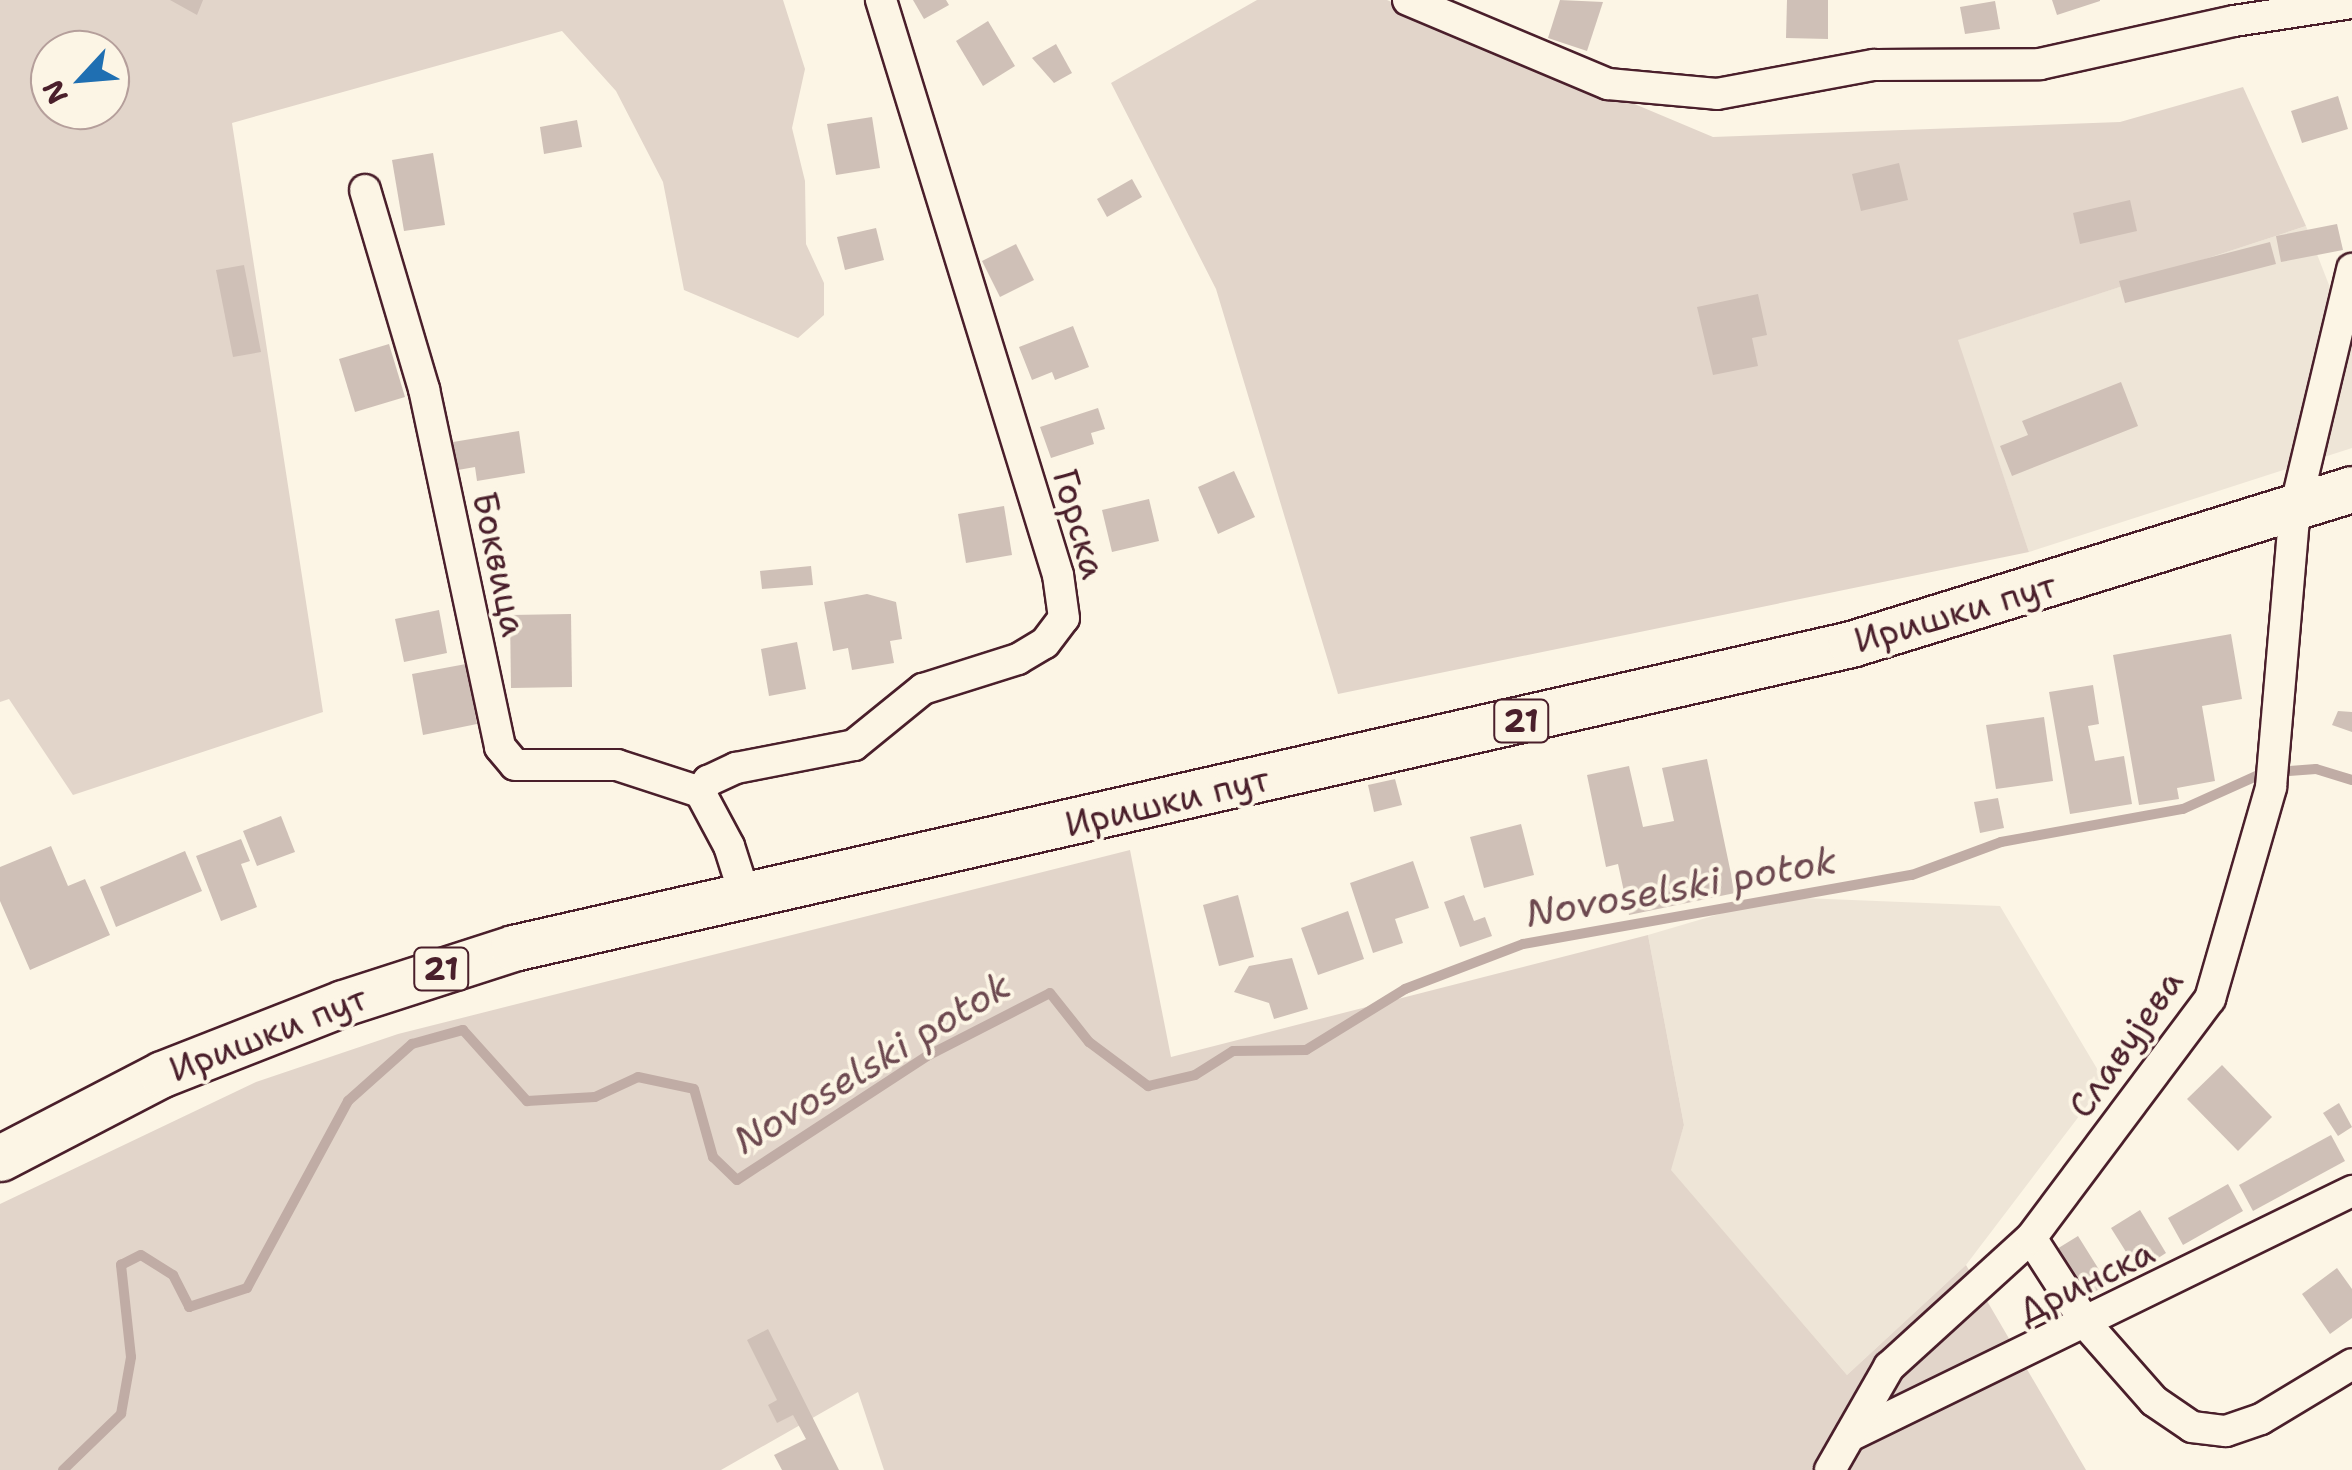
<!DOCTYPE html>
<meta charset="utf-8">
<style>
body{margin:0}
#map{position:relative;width:2352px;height:1470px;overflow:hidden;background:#fcf5e5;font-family:"Shantell Sans",sans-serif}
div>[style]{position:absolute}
.built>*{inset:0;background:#eee5d7}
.green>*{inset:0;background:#e2d5ca}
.stream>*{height:10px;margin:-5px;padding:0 5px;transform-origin:5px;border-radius:5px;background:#c0aca5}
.building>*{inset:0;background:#cfc0b7}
.roads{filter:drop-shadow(2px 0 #4a1f2b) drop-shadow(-2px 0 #4a1f2b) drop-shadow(0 2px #4a1f2b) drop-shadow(0 -2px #4a1f2b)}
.minor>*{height:30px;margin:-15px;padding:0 15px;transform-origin:15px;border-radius:15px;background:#fcf5e5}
.primary>*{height:45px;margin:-22.5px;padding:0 22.5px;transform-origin:22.5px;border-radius:22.5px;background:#fcf5e5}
span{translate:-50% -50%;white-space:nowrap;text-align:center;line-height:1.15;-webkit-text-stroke:8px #fcf5e5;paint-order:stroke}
.shield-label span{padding:2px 8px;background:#fcf5e5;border:2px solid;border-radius:8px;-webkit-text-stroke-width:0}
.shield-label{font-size:32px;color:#4a1f2b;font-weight:700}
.street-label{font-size:35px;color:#4a1f2b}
.water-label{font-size:38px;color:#6d4950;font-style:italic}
.north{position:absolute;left:30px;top:30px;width:100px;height:100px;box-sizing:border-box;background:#fcf5e5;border:2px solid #b59f9b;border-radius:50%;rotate:244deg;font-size:28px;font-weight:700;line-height:40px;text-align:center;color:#4a1f2b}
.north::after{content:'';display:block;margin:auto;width:35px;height:45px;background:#1f6fb2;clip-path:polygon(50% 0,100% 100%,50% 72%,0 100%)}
</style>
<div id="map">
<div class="built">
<div style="clip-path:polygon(2306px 226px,2352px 344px,2352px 448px,2029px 552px,1957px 340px)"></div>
<div style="clip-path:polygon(1777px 897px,2000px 906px,2105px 1082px,1966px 1265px,1847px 1375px,1670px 1170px,1684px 1125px,1648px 935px)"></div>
</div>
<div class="green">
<div style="clip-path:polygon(evenodd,0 0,783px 0,805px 69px,792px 128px,805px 181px,806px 244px,824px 283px,824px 315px,798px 338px,684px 290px,663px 182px,616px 91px,562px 31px,232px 123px,323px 712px,73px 795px,9px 699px,0 702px,0 0,50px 50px,110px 50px,110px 110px,50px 110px,50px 50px)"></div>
<div style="clip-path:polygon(1257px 0,1387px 0,1713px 137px,2120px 122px,2243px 87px,2306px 226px,1958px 340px,2029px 552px,1338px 694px,1216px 289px,1111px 83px)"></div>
<div style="clip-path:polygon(1130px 850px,1171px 1057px,1648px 935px,1684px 1125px,1671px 1170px,1847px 1375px,1966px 1265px,2086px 1470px,884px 1470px,858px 1392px,721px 1470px,0 1470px,0 1204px,256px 1082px,398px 1034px)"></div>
</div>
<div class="stream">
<div style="left:63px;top:1470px;width:81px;rotate:-44deg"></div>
<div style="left:121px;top:1414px;width:58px;rotate:-80deg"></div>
<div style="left:131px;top:1357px;width:93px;rotate:-96.2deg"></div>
<div style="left:121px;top:1265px;width:22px;rotate:-27deg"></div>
<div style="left:141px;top:1255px;width:38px;rotate:32deg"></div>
<div style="left:173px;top:1275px;width:36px;rotate:63deg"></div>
<div style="left:189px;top:1307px;width:61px;rotate:-18.1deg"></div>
<div style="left:247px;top:1288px;width:213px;rotate:-61.6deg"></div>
<div style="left:348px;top:1101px;width:86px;rotate:-41.7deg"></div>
<div style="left:412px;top:1044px;width:53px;rotate:-15.4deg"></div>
<div style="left:463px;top:1030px;width:96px;rotate:48deg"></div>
<div style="left:527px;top:1101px;width:68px;rotate:-3.4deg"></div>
<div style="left:595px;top:1097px;width:47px;rotate:-24.9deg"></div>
<div style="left:638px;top:1077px;width:57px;rotate:12.1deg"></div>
<div style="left:694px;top:1089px;width:71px;rotate:74.4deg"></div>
<div style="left:713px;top:1157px;width:33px;rotate:44deg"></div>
<div style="left:737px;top:1180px;width:227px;rotate:-33.1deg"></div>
<div style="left:927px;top:1056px;width:138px;rotate:-27.1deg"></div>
<div style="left:1050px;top:993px;width:63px;rotate:51.5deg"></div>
<div style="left:1089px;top:1042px;width:74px;rotate:36.7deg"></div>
<div style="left:1148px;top:1086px;width:48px;rotate:-13.2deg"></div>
<div style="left:1195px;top:1075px;width:45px;rotate:-32.3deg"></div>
<div style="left:1233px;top:1051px;width:73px;rotate:-0.8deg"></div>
<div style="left:1306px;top:1050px;width:116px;rotate:-31.6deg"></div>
<div style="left:1405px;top:989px;width:126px;rotate:-20.9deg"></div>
<div style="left:1523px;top:944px;width:395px;rotate:-10.1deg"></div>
<div style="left:1912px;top:875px;width:95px;rotate:-20.3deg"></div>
<div style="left:2001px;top:842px;width:185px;rotate:-10.3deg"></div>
<div style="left:2183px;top:809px;width:88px;rotate:-24.2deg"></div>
<div style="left:2263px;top:773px;width:53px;rotate:-4.3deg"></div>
<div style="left:2316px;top:769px;width:38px;rotate:17deg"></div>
</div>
<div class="building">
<div style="clip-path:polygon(170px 0,203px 0,197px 15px)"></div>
<div style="clip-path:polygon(913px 0,946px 0,949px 5px,924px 19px)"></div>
<div style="clip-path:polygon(1560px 0,1603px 2px,1587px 51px,1548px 38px)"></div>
<div style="clip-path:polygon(1787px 0,1828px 0,1828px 39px,1786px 38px)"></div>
<div style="clip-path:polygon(2052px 0,2100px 0,2100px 1px,2057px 15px)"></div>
<div style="clip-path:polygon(1995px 1px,2000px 29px,1965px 34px,1960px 7px)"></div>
<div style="clip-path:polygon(988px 21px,1015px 66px,983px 86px,956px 41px)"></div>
<div style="clip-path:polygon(1056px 44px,1072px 73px,1054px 83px,1032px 58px)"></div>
<div style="clip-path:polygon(2338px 96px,2348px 129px,2302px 143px,2291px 111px)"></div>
<div style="clip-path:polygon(872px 117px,880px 168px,836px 175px,827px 124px)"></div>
<div style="clip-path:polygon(577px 120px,582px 147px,544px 154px,540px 127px)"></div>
<div style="clip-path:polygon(433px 153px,445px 225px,404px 231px,392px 160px)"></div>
<div style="clip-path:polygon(1899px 163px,1908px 200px,1861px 211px,1852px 174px)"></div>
<div style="clip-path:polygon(1132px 179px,1142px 197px,1107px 217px,1097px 199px)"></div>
<div style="clip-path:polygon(2130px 200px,2137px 231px,2080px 244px,2073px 213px)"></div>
<div style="clip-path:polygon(2337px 224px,2343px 250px,2281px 262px,2276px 236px)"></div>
<div style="clip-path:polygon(876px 228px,884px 260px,845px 270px,837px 237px)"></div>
<div style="clip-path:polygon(2270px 242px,2276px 264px,2125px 303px,2119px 281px)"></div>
<div style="clip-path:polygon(1016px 244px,1034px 280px,1000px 297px,982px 261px)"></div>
<div style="clip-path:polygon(244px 265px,261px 352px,233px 357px,216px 270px)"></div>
<div style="clip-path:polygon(1758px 294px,1767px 335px,1752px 338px,1758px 366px,1713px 375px,1697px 307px)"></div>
<div style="clip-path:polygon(1073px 326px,1089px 367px,1055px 380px,1052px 372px,1032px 380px,1019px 347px)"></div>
<div style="clip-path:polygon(389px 344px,405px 397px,355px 412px,339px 359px)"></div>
<div style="clip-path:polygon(2121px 382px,2138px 426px,2012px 476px,2000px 446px,2028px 435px,2022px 421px)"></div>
<div style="clip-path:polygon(1098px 408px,1105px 429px,1091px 433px,1094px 444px,1051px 458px,1040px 427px)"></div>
<div style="clip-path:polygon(519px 431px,525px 473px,477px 481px,475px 467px,458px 470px,453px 442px)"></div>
<div style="clip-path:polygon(1234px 471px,1255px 517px,1218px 534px,1198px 487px)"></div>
<div style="clip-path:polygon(1149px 499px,1159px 541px,1112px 552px,1102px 510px)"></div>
<div style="clip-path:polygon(1004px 506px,1012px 555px,966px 563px,958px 514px)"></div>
<div style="clip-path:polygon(811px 566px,813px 585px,762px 589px,760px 571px)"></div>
<div style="clip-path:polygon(867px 594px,896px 602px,902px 639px,890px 641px,894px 663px,852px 670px,848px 648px,833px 651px,824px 602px)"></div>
<div style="clip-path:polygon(439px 610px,447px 653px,404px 662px,395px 619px)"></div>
<div style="clip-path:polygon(571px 614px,572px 687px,511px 688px,510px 615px)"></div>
<div style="clip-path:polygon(2231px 634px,2242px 699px,2202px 706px,2215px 781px,2177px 788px,2179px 799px,2139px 805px,2113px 655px)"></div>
<div style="clip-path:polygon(797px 642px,806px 689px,769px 696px,761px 649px)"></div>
<div style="clip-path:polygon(466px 664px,477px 724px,423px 735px,412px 674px)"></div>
<div style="clip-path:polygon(2093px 685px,2099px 724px,2088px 726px,2095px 761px,2124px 756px,2132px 804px,2070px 814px,2049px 692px)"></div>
<div style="clip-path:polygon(2338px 711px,2352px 712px,2352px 732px,2332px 725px)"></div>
<div style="clip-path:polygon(2044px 717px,2053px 781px,1996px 789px,1986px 725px)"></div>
<div style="clip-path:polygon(1707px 759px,1735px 893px,1629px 915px,1618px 864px,1606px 867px,1587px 775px,1629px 766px,1643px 827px,1674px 821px,1662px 768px)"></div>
<div style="clip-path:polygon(1395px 779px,1402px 805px,1374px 812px,1368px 785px)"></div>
<div style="clip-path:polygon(1998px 798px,2004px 828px,1980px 833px,1974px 802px)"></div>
<div style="clip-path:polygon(281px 816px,295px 852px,257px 866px,243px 831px)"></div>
<div style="clip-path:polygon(1521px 824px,1534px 875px,1484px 888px,1470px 837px)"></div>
<div style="clip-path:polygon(241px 839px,250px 861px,241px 864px,257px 907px,221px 921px,196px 856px)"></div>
<div style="clip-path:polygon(51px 846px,68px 886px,85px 879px,110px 935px,30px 970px,0 901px,0 867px)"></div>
<div style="clip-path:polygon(185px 851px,202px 891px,116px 927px,100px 887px)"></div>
<div style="clip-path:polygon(1413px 861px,1429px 908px,1395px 919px,1403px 943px,1373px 953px,1350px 883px)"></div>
<div style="clip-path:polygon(1238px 895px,1254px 957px,1219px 966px,1203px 905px)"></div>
<div style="clip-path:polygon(1464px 895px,1474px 921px,1485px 917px,1492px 936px,1460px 947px,1444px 902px)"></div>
<div style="clip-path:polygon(1348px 911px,1364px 959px,1318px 975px,1301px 928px)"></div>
<div style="clip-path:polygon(1292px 958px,1308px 1009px,1274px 1019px,1269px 1003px,1234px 992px,1249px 966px)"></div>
<div style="clip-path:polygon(2222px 1065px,2272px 1117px,2238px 1151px,2187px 1099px)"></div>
<div style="clip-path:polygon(2339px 1103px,2352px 1127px,2338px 1136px,2323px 1113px)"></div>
<div style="clip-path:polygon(2331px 1135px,2345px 1161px,2253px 1211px,2239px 1185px)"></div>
<div style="clip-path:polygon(2228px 1184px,2243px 1211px,2183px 1245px,2168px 1218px)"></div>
<div style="clip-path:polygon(2140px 1210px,2166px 1253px,2138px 1271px,2111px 1228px)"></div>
<div style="clip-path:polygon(2078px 1236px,2108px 1284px,2081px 1300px,2052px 1252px)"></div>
<div style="clip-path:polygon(2337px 1268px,2352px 1289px,2352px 1318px,2330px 1334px,2302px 1294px)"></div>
<div style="clip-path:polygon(768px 1329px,839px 1470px,782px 1470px,774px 1455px,806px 1439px,793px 1415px,777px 1423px,768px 1405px,777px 1400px,747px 1340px)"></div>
</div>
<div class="roads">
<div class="minor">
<div style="left:1408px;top:0;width:217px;rotate:22.8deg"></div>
<div style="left:1608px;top:84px;width:109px;rotate:5.2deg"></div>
<div style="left:1717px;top:94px;width:160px;rotate:-10.5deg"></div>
<div style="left:1874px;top:65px;width:166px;rotate:-0.3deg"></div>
<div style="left:2040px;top:64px;width:199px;rotate:-12.5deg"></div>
<div style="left:2234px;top:21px;width:119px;rotate:-8.7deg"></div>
<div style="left:365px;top:190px;width:208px;rotate:73.5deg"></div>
<div style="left:424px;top:389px;width:366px;rotate:78deg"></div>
<div style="left:500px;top:747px;width:23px;rotate:50deg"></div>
<div style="left:515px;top:765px;width:102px"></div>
<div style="left:617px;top:765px;width:87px;rotate:18deg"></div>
<div style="left:745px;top:896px;width:52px;rotate:-107.7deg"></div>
<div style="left:729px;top:846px;width:61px;rotate:-118.2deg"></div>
<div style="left:700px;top:792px;width:14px;rotate:-54deg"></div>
<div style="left:708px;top:781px;width:31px;rotate:-25deg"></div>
<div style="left:736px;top:768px;width:120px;rotate:-11deg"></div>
<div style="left:854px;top:745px;width:89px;rotate:-39.1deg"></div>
<div style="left:923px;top:689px;width:100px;rotate:-17.5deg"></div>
<div style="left:1018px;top:659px;width:31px;rotate:-31deg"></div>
<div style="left:1045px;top:643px;width:31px;rotate:-53deg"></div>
<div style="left:1064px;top:618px;width:43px;rotate:-97.9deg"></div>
<div style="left:1058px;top:575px;width:602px;rotate:-107.11deg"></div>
<div style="left:2031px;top:1238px;width:103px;rotate:57.2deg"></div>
<div style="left:2087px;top:1325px;width:101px;rotate:48.6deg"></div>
<div style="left:2154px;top:1401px;width:46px;rotate:34.4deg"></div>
<div style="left:2192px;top:1427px;width:34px;rotate:7deg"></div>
<div style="left:2226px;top:1431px;width:37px;rotate:-19deg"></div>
<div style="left:2261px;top:1419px;width:106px;rotate:-31.1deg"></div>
<div style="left:1850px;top:1436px;width:559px;rotate:-26.01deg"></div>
<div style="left:1830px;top:1470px;width:119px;rotate:-60.2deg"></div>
<div style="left:1889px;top:1367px;width:192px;rotate:-42.3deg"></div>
<div style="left:2031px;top:1238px;width:299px;rotate:-53.2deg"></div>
<div style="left:2210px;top:999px;width:221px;rotate:-73.9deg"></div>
<div style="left:2271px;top:787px;width:279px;rotate:-85.1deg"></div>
<div style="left:2295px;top:509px;width:247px;rotate:-76.6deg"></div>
</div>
<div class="primary">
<div style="left:0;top:1158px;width:182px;rotate:-27.4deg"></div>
<div style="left:162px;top:1074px;width:194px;rotate:-21.4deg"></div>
<div style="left:343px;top:1003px;width:179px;rotate:-17.9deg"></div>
<div style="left:513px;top:948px;width:1372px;rotate:-12.8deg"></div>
<div style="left:1851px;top:644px;width:524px;rotate:-17.19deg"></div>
</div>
</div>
<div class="shield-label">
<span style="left:1521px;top:721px">21</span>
<span style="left:441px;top:969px">21</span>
</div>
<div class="street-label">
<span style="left:1079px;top:524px;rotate:74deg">Горска</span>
<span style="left:499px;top:564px;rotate:78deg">Боквица</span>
<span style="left:1955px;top:613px;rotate:-16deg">Иришки пут</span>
<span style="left:1167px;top:802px;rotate:-13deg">Иришки пут</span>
<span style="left:268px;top:1034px;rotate:-21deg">Иришки пут</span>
<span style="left:2126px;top:1044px;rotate:-55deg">Славујева</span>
<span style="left:2086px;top:1282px;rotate:-26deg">Дринска</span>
</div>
<div class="water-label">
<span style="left:1681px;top:887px;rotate:-10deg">Novoselski potok</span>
<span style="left:872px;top:1063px;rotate:-31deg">Novoselski potok</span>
</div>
<div class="north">N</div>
</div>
